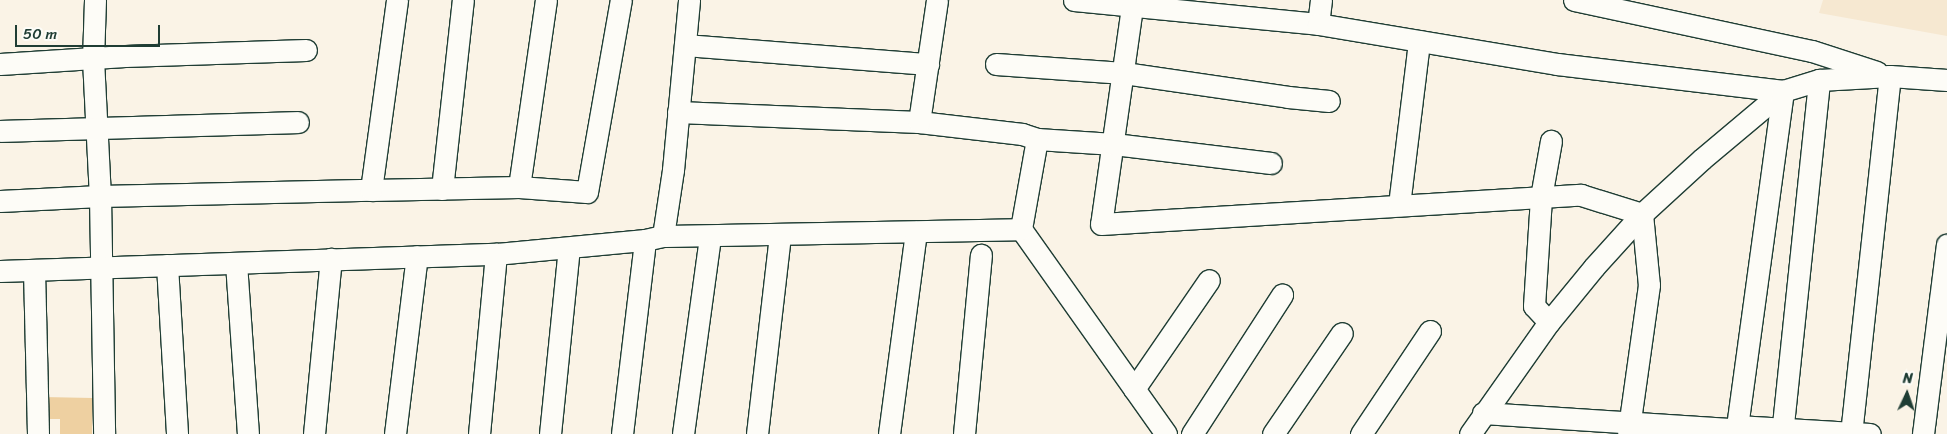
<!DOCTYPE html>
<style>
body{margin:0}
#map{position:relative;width:1947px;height:434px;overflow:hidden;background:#faf3e6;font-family:Sriracha,sans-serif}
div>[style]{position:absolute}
.built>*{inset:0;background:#f6e8d1}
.building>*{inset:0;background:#eed0a1}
.roads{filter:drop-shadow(1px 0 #1f3d34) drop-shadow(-1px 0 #1f3d34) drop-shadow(0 1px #1f3d34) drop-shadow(0 -1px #1f3d34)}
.minor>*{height:21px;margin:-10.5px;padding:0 10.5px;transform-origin:10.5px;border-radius:10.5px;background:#fdfcf7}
span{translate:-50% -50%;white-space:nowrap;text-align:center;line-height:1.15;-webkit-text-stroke:4px #fdfcf7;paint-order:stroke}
.north{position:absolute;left:1882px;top:369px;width:50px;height:50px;-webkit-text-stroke:4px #fdfcf7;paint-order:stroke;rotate:3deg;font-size:14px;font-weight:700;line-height:20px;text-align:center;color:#1f3d34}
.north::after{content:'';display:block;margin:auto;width:18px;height:22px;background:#1f3d34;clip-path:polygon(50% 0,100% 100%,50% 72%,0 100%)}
.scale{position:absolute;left:15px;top:25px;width:145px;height:22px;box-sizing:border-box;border:2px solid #1f3d34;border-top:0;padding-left:6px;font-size:15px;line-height:18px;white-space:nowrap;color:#1f3d34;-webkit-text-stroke:4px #fdfcf7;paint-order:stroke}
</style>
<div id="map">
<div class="built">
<div style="clip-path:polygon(1823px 0,1947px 0,1947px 36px,1819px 13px)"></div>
</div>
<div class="building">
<div style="clip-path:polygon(43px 397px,93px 398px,92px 434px,60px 434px,60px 419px,43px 419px)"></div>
</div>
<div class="roads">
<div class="minor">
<div style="left:95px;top:0;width:59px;rotate:91.9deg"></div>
<div style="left:93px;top:59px;width:137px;rotate:87.1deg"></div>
<div style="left:100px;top:196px;width:238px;rotate:89deg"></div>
<div style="left:1074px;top:0;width:245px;rotate:5.6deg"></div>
<div style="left:1133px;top:0;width:226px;rotate:98.1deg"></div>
<div style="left:1101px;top:224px;width:481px;rotate:-3.5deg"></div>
<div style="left:1581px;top:195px;width:64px;rotate:17.3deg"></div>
<div style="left:1642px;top:214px;width:81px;rotate:-42.5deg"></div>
<div style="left:1702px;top:159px;width:106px;rotate:-40deg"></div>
<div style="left:1783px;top:91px;width:38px;rotate:-17deg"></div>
<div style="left:1819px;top:80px;width:71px;rotate:-3.2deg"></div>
<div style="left:1890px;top:76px;width:57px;rotate:4deg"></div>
<div style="left:1321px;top:0;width:24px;rotate:97deg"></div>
<div style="left:1318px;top:24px;width:242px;rotate:9.5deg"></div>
<div style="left:1557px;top:64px;width:228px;rotate:6.8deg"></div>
<div style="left:1783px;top:91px;width:338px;rotate:97.8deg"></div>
<div style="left:1574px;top:0;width:243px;rotate:12.1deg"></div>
<div style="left:1812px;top:51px;width:68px;rotate:17.9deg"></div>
<div style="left:685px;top:45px;width:244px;rotate:4.5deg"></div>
<div style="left:0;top:64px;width:125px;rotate:-3.7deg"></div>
<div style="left:125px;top:56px;width:181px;rotate:-1.9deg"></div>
<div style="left:996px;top:64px;width:128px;rotate:4deg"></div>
<div style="left:1124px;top:73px;width:166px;rotate:8.3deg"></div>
<div style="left:1288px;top:97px;width:41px;rotate:5.6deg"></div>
<div style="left:678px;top:112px;width:241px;rotate:2.4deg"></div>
<div style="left:919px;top:122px;width:104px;rotate:6.6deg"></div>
<div style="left:1022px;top:134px;width:16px;rotate:18deg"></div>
<div style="left:1037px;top:139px;width:77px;rotate:3.7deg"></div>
<div style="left:1114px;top:144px;width:158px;rotate:6.9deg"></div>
<div style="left:919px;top:122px;width:123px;rotate:-81.6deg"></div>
<div style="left:0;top:131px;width:298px;rotate:-1.7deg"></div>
<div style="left:1037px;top:139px;width:91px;rotate:100.1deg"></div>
<div style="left:1021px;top:229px;width:251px;rotate:54.7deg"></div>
<div style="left:519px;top:187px;width:189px;rotate:-81.8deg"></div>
<div style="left:442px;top:189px;width:190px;rotate:-83.7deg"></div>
<div style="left:371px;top:190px;width:148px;rotate:-1.2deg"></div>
<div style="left:519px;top:187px;width:68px;rotate:4.2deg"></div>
<div style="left:587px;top:192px;width:195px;rotate:-80deg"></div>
<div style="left:0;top:201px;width:100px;rotate:-2.9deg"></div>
<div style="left:100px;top:196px;width:271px;rotate:-1.3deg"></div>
<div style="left:371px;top:190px;width:192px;rotate:-82.2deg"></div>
<div style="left:1399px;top:205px;width:165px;rotate:-83deg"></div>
<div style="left:663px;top:236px;width:358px;rotate:-1.1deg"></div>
<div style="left:236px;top:263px;width:171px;rotate:86deg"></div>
<div style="left:167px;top:265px;width:169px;rotate:86.6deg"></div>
<div style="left:34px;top:270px;width:164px;rotate:88.6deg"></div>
<div style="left:0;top:271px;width:496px;rotate:-2deg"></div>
<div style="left:496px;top:254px;width:150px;rotate:-5.4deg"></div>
<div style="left:645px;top:240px;width:18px;rotate:-13deg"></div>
<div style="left:663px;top:236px;width:67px;rotate:-81.4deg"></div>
<div style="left:673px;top:170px;width:171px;rotate:-84.6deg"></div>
<div style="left:1549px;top:322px;width:22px;rotate:-133deg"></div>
<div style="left:1534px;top:306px;width:109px;rotate:-86.3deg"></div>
<div style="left:1541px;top:197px;width:57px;rotate:-79.9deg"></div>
<div style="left:1134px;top:389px;width:132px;rotate:-55.5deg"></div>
<div style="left:1483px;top:413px;width:247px;rotate:3.7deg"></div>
<div style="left:1729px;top:429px;width:9px;rotate:-21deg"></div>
<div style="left:1737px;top:426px;width:133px;rotate:3.4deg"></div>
<div style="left:314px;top:434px;width:176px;rotate:-84.5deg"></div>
<div style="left:395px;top:434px;width:179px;rotate:-83deg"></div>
<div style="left:479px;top:434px;width:181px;rotate:-84.6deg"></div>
<div style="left:550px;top:434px;width:187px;rotate:-84.2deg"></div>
<div style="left:622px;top:434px;width:195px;rotate:-83.2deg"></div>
<div style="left:683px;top:434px;width:199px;rotate:-82.2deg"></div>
<div style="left:757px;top:434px;width:200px;rotate:-83.4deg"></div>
<div style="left:889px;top:434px;width:204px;rotate:-82.4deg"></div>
<div style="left:964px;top:434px;width:180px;rotate:-84.6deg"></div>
<div style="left:1192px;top:434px;width:166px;rotate:-57.1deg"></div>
<div style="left:1273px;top:434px;width:122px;rotate:-55.7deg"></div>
<div style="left:1361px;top:434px;width:124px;rotate:-56.2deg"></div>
<div style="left:1470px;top:434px;width:137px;rotate:-54.8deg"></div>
<div style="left:1549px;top:322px;width:71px;rotate:-50.7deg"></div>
<div style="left:1594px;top:267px;width:72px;rotate:-47.8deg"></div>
<div style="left:1642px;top:214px;width:71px;rotate:84.4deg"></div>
<div style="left:1649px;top:285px;width:150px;rotate:98deg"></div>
<div style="left:1782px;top:434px;width:356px;rotate:-84deg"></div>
<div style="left:1851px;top:434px;width:360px;rotate:-83.8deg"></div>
<div style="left:1923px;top:434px;width:191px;rotate:-82.8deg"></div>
</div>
</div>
<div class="north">N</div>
<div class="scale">50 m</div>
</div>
